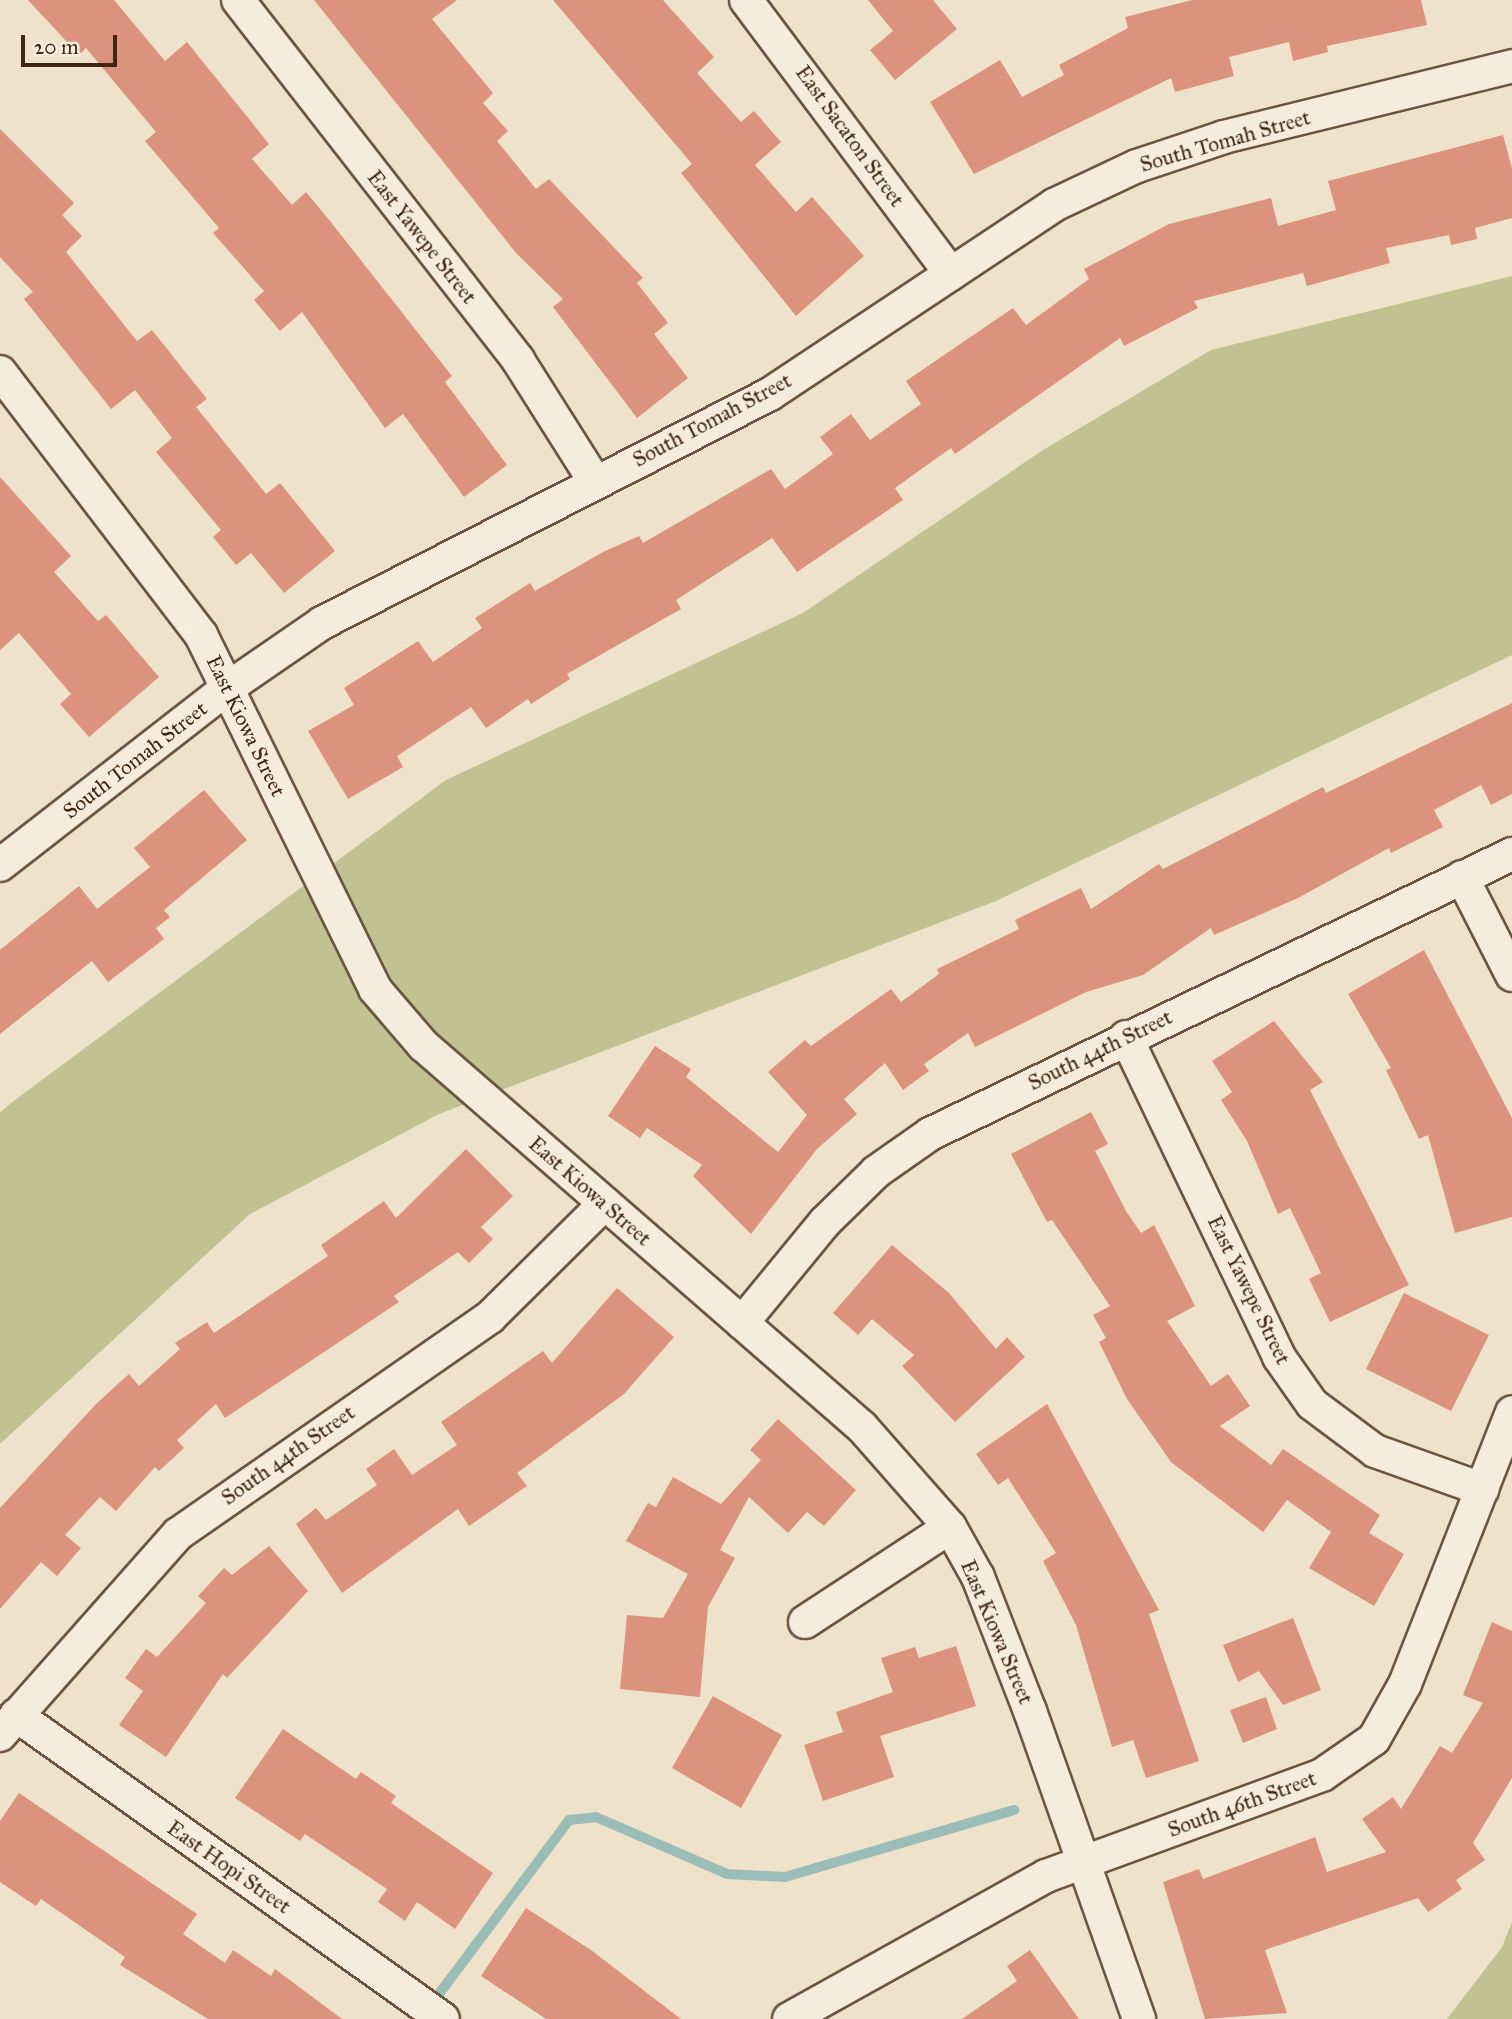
<!DOCTYPE html>
<style>
body{margin:0}
#map{position:relative;width:1512px;height:2019px;overflow:hidden;background:#efe2ca;font-family:"IM FELL Great Primer",serif}
div>[style]{position:absolute}
.green>*{inset:0;background:#c1c191}
.stream>*{height:10px;margin:-5px;padding:0 5px;transform-origin:5px;border-radius:5px;background:#9abeb7}
.building>*{inset:0;background:#dc937e}
.roads{filter:drop-shadow(2px 0 #6b5541) drop-shadow(-2px 0 #6b5541) drop-shadow(0 2px #6b5541) drop-shadow(0 -2px #6b5541)}
.street>*{height:32px;margin:-16px;padding:0 16px;transform-origin:16px;border-radius:16px;background:#f5ecdd}
span{translate:-50% -50%;white-space:nowrap;text-align:center;line-height:1.15;-webkit-text-stroke:5px #f5ecdd;paint-order:stroke}
.street-label{font-size:21px;color:#3f2613}
.scale{position:absolute;left:21px;top:35px;width:96px;height:32px;box-sizing:border-box;border:4px solid #3f2613;border-top:0;padding-left:9px;font-size:21px;line-height:24px;white-space:nowrap;color:#3f2613;-webkit-text-stroke:5px #f5ecdd;paint-order:stroke}
</style>
<div id="map">
<div class="green">
<div style="clip-path:polygon(1512px 276px,1512px 655px,996px 901px,439px 1114px,250px 1214px,0 1444px,0 1112px,19px 1097px,446px 780px,803px 613px,1043px 450px,1211px 350px)"></div>
<div style="clip-path:polygon(1512px 1922px,1512px 2019px,1447px 2019px,1502px 1947px)"></div>
</div>
<div class="stream">
<div style="left:430px;top:2006px;width:232px;rotate:-53.2deg"></div>
<div style="left:569px;top:1820px;width:27px;rotate:-6deg"></div>
<div style="left:596px;top:1817px;width:143px;rotate:23.5deg"></div>
<div style="left:727px;top:1874px;width:58px;rotate:3deg"></div>
<div style="left:785px;top:1877px;width:239px;rotate:-16.3deg"></div>
</div>
<div class="building">
<div style="clip-path:polygon(28px 0,114px 0,165px 61px,187px 42px,269px 144px,252px 159px,292px 205px,306px 192px,330px 221px,452px 376px,445px 382px,507px 465px,464px 497px,403px 414px,385px 428px,302px 312px,280px 331px,254px 300px,264px 291px,213px 233px,219px 228px,145px 141px,156px 132px,86px 48px,79px 55px)"></div>
<div style="clip-path:polygon(314px 0,457px 0,432px 19px,493px 93px,483px 103px,508px 131px,497px 141px,536px 189px,549px 179px,643px 278px,637px 283px,668px 323px,654px 334px,688px 378px,637px 418px,553px 307px,563px 299px,516px 253px)"></div>
<div style="clip-path:polygon(553px 0,663px 0,714px 57px,697px 73px,741px 122px,754px 111px,781px 142px,755px 165px,796px 212px,812px 197px,864px 256px,796px 316px,681px 173px,692px 164px)"></div>
<div style="clip-path:polygon(868px 0,933px 0,957px 29px,895px 80px,870px 50px,893px 31px)"></div>
<div style="clip-path:polygon(1192px 0,1421px 0,1427px 25px,1327px 46px,1328px 52px,1293px 61px,1289px 42px,1229px 57px,1234px 76px,1175px 92px,1171px 78px,974px 174px,930px 102px,1000px 60px,1022px 97px,1064px 75px,1059px 65px,1128px 28px,1125px 17px)"></div>
<div style="clip-path:polygon(0 129px,74px 203px,62px 215px,82px 236px,66px 252px,137px 341px,152px 330px,207px 399px,196px 407px,266px 494px,280px 483px,335px 551px,284px 593px,251px 553px,236px 565px,213px 537px,221px 530px,156px 452px,172px 438px,135px 390px,111px 409px,24px 299px,33px 292px,0 257px)"></div>
<div style="clip-path:polygon(1503px 135px,1512px 168px,1512px 218px,1475px 228px,1477px 239px,1451px 245px,1449px 235px,1386px 248px,1390px 263px,1307px 286px,1303px 273px,1194px 301px,1198px 308px,1124px 346px,1120px 338px,955px 454px,951px 448px,895px 488px,903px 500px,797px 572px,772px 538px,676px 600px,681px 609px,567px 674px,570px 679px,531px 704px,528px 699px,486px 728px,471px 707px,397px 756px,403px 767px,348px 799px,308px 731px,354px 705px,344px 688px,418px 641px,433px 662px,482px 628px,475px 618px,530px 583px,535px 591px,603px 552px,639px 536px,643px 543px,771px 469px,785px 489px,833px 454px,820px 437px,851px 414px,870px 440px,921px 404px,906px 381px,1013px 308px,1026px 325px,1089px 279px,1084px 269px,1169px 224px,1271px 198px,1278px 226px,1336px 210px,1328px 181px)"></div>
<div style="clip-path:polygon(0 477px,71px 556px,54px 572px,98px 621px,106px 615px,159px 677px,89px 737px,60px 704px,71px 694px,19px 633px,0 650px)"></div>
<div style="clip-path:polygon(1512px 703px,1512px 794px,1491px 805px,1481px 785px,1434px 810px,1443px 827px,1391px 853px,1389px 848px,1298px 898px,1214px 935px,1211px 928px,1143px 975px,1086px 992px,975px 1047px,968px 1033px,924px 1064px,929px 1071px,903px 1090px,885px 1063px,844px 1099px,857px 1114px,817px 1149px,751px 1234px,693px 1176px,702px 1165px,647px 1128px,640px 1138px,608px 1116px,655px 1046px,691px 1069px,686px 1077px,778px 1152px,807px 1115px,768px 1072px,805px 1040px,811px 1046px,891px 989px,901px 1002px,939px 974px,937px 969px,1019px 929px,1015px 920px,1081px 888px,1091px 909px,1159px 864px,1163px 869px,1323px 787px,1326px 793px)"></div>
<div style="clip-path:polygon(204px 790px,247px 840px,164px 910px,170px 917px,156px 928px,164px 939px,108px 982px,92px 961px,0 1034px,0 950px,79px 886px,97px 909px,150px 867px,134px 848px)"></div>
<div style="clip-path:polygon(1424px 950px,1512px 1118px,1512px 1217px,1455px 1233px,1428px 1135px,1419px 1139px,1386px 1070px,1391px 1068px,1348px 994px)"></div>
<div style="clip-path:polygon(1274px 1021px,1323px 1082px,1310px 1090px,1409px 1285px,1330px 1322px,1309px 1279px,1321px 1273px,1290px 1208px,1278px 1214px,1247px 1141px,1221px 1100px,1232px 1092px,1212px 1061px)"></div>
<div style="clip-path:polygon(1091px 1112px,1108px 1144px,1095px 1151px,1126px 1211px,1141px 1233px,1154px 1225px,1195px 1306px,1167px 1321px,1211px 1386px,1228px 1374px,1250px 1406px,1220px 1426px,1271px 1465px,1283px 1449px,1380px 1515px,1369px 1533px,1404px 1554px,1374px 1606px,1309px 1568px,1331px 1532px,1287px 1500px,1263px 1532px,1171px 1462px,1127px 1399px,1099px 1342px,1106px 1338px,1093px 1315px,1110px 1306px,1052px 1220px,1047px 1222px,1011px 1154px)"></div>
<div style="clip-path:polygon(466px 1149px,513px 1196px,481px 1227px,493px 1239px,469px 1263px,458px 1252px,394px 1296px,399px 1302px,225px 1418px,216px 1404px,177px 1440px,184px 1448px,159px 1471px,155px 1467px,116px 1511px,100px 1497px,65px 1535px,81px 1548px,57px 1576px,41px 1562px,0 1609px,0 1508px,97px 1403px,129px 1374px,139px 1386px,180px 1349px,175px 1343px,207px 1322px,214px 1333px,328px 1256px,321px 1245px,384px 1201px,396px 1218px)"></div>
<div style="clip-path:polygon(892px 1245px,949px 1293px,996px 1349px,1007px 1337px,1025px 1357px,955px 1422px,902px 1366px,914px 1355px,872px 1319px,858px 1335px,833px 1313px)"></div>
<div style="clip-path:polygon(617px 1288px,674px 1337px,624px 1394px,517px 1473px,527px 1486px,469px 1526px,458px 1509px,342px 1593px,296px 1524px,316px 1508px,326px 1520px,377px 1485px,366px 1469px,394px 1449px,412px 1475px,457px 1445px,441px 1422px,543px 1351px,552px 1363px)"></div>
<div style="clip-path:polygon(1404px 1293px,1489px 1335px,1451px 1411px,1366px 1369px)"></div>
<div style="clip-path:polygon(1047px 1404px,1159px 1610px,1149px 1614px,1199px 1761px,1146px 1778px,1133px 1740px,1112px 1747px,1076px 1625px,1043px 1561px,1056px 1553px,1008px 1478px,998px 1485px,976px 1454px)"></div>
<div style="clip-path:polygon(778px 1419px,856px 1490px,824px 1526px,807px 1512px,788px 1533px,749px 1497px,720px 1550px,735px 1558px,708px 1607px,700px 1697px,620px 1689px,627px 1615px,663px 1618px,688px 1574px,626px 1541px,648px 1503px,656px 1507px,673px 1477px,721px 1504px,761px 1460px,750px 1450px)"></div>
<div style="clip-path:polygon(269px 1546px,308px 1591px,227px 1678px,223px 1674px,166px 1757px,119px 1725px,143px 1691px,125px 1678px,146px 1649px,157px 1657px,206px 1603px,198px 1596px,224px 1568px,232px 1575px)"></div>
<div style="clip-path:polygon(1293px 1618px,1321px 1690px,1283px 1705px,1259px 1671px,1238px 1682px,1223px 1645px)"></div>
<div style="clip-path:polygon(1492px 1622px,1512px 1631px,1512px 1778px,1473px 1843px,1485px 1860px,1456px 1880px,1462px 1889px,1428px 1912px,1418px 1898px,1265px 1950px,1287px 2013px,1205px 2019px,1163px 1882px,1199px 1869px,1203px 1879px,1315px 1837px,1327px 1872px,1386px 1852px,1362px 1819px,1393px 1797px,1401px 1809px,1440px 1746px,1452px 1753px,1483px 1703px,1463px 1695px)"></div>
<div style="clip-path:polygon(956px 1646px,976px 1706px,880px 1736px,894px 1777px,823px 1801px,804px 1745px,843px 1732px,836px 1712px,893px 1692px,881px 1658px,915px 1647px,919px 1658px)"></div>
<div style="clip-path:polygon(713px 1696px,782px 1735px,741px 1808px,672px 1768px)"></div>
<div style="clip-path:polygon(1266px 1697px,1277px 1729px,1243px 1743px,1230px 1710px)"></div>
<div style="clip-path:polygon(283px 1729px,356px 1779px,361px 1772px,396px 1796px,391px 1803px,493px 1873px,455px 1929px,417px 1902px,405px 1921px,378px 1902px,387px 1889px,305px 1834px,300px 1841px,235px 1798px)"></div>
<div style="clip-path:polygon(19px 1793px,197px 1914px,183px 1934px,225px 1963px,233px 1950px,271px 1976px,275px 1969px,342px 2019px,208px 2019px,120px 1965px,125px 1957px,41px 1899px,36px 1906px,0 1882px,0 1821px)"></div>
<div style="clip-path:polygon(526px 1908px,591px 1950px,681px 2019px,546px 2019px,481px 1976px)"></div>
<div style="clip-path:polygon(1030px 1950px,1079px 2019px,962px 2019px,1017px 1981px,1007px 1966px)"></div>
</div>
<div class="roads">
<div class="street">
<div style="left:238px;top:0;width:456px;rotate:52.1deg"></div>
<div style="left:518px;top:360px;width:144px;rotate:57.7deg"></div>
<div style="left:746px;top:0;width:342px;rotate:53.2deg"></div>
<div style="left:0;top:372px;width:331px;rotate:52.6deg"></div>
<div style="left:201px;top:635px;width:394px;rotate:63.8deg"></div>
<div style="left:375px;top:989px;width:74px;rotate:49.4deg"></div>
<div style="left:423px;top:1045px;width:582px;rotate:41.03deg"></div>
<div style="left:862px;top:1427px;width:133px;rotate:48.7deg"></div>
<div style="left:950px;top:1527px;width:57px;rotate:60.8deg"></div>
<div style="left:978px;top:1577px;width:144px;rotate:68.8deg"></div>
<div style="left:1030px;top:1711px;width:327px;rotate:70.5deg"></div>
<div style="left:0;top:865px;width:290px;rotate:-37.9deg"></div>
<div style="left:229px;top:687px;width:113px;rotate:-34.5deg"></div>
<div style="left:322px;top:623px;width:503px;rotate:-27.07deg"></div>
<div style="left:770px;top:394px;width:341px;rotate:-33.6deg"></div>
<div style="left:1054px;top:205px;width:92px;rotate:-25.2deg"></div>
<div style="left:1137px;top:166px;width:92px;rotate:-18.4deg"></div>
<div style="left:1224px;top:137px;width:297px;rotate:-13.8deg"></div>
<div style="left:1462px;top:877px;width:110px;rotate:63deg"></div>
<div style="left:1126px;top:1037px;width:355px;rotate:64.4deg"></div>
<div style="left:1279px;top:1357px;width:57px;rotate:54.9deg"></div>
<div style="left:1312px;top:1404px;width:79px;rotate:36.7deg"></div>
<div style="left:1375px;top:1451px;width:114px;rotate:19.6deg"></div>
<div style="left:742px;top:1323px;width:131px;rotate:-50.6deg"></div>
<div style="left:825px;top:1222px;width:71px;rotate:-44.4deg"></div>
<div style="left:876px;top:1172px;width:66px;rotate:-35.1deg"></div>
<div style="left:930px;top:1134px;width:646px;rotate:-25.69deg"></div>
<div style="left:805px;top:1622px;width:173px;rotate:-33.2deg"></div>
<div style="left:16px;top:1715px;width:524px;rotate:35.45deg"></div>
<div style="left:0;top:1735px;width:268px;rotate:-48.5deg"></div>
<div style="left:178px;top:1534px;width:380px;rotate:-34.8deg"></div>
<div style="left:490px;top:1317px;width:161px;rotate:-44.7deg"></div>
<div style="left:789px;top:2019px;width:294px;rotate:-29.1deg"></div>
<div style="left:1046px;top:1876px;width:294px;rotate:-20.1deg"></div>
<div style="left:1322px;top:1775px;width:63px;rotate:-34.7deg"></div>
<div style="left:1374px;top:1739px;width:63px;rotate:-60.6deg"></div>
<div style="left:1405px;top:1684px;width:292px;rotate:-68.5deg"></div>
</div>
</div>
<div class="street-label">
<span style="left:850px;top:136px;rotate:54deg">East Sacaton Street</span>
<span style="left:1225px;top:141px;rotate:-16deg">South Tomah Street</span>
<span style="left:422px;top:237px;rotate:52deg">East Yawepe Street</span>
<span style="left:712px;top:420px;rotate:-28deg">South Tomah Street</span>
<span style="left:246px;top:726px;rotate:64deg">East Kiowa Street</span>
<span style="left:135px;top:760px;rotate:-38deg">South Tomah Street</span>
<span style="left:1100px;top:1050px;rotate:-26deg">South 44th Street</span>
<span style="left:590px;top:1191px;rotate:41deg">East Kiowa Street</span>
<span style="left:1249px;top:1290px;rotate:64deg">East Yawepe Street</span>
<span style="left:288px;top:1455px;rotate:-35deg">South 44th Street</span>
<span style="left:997px;top:1632px;rotate:67deg">East Kiowa Street</span>
<span style="left:1242px;top:1804px;rotate:-20deg">South 46th Street</span>
<span style="left:229px;top:1867px;rotate:35deg">East Hopi Street</span>
</div>
<div class="scale">20 m</div>
</div>
